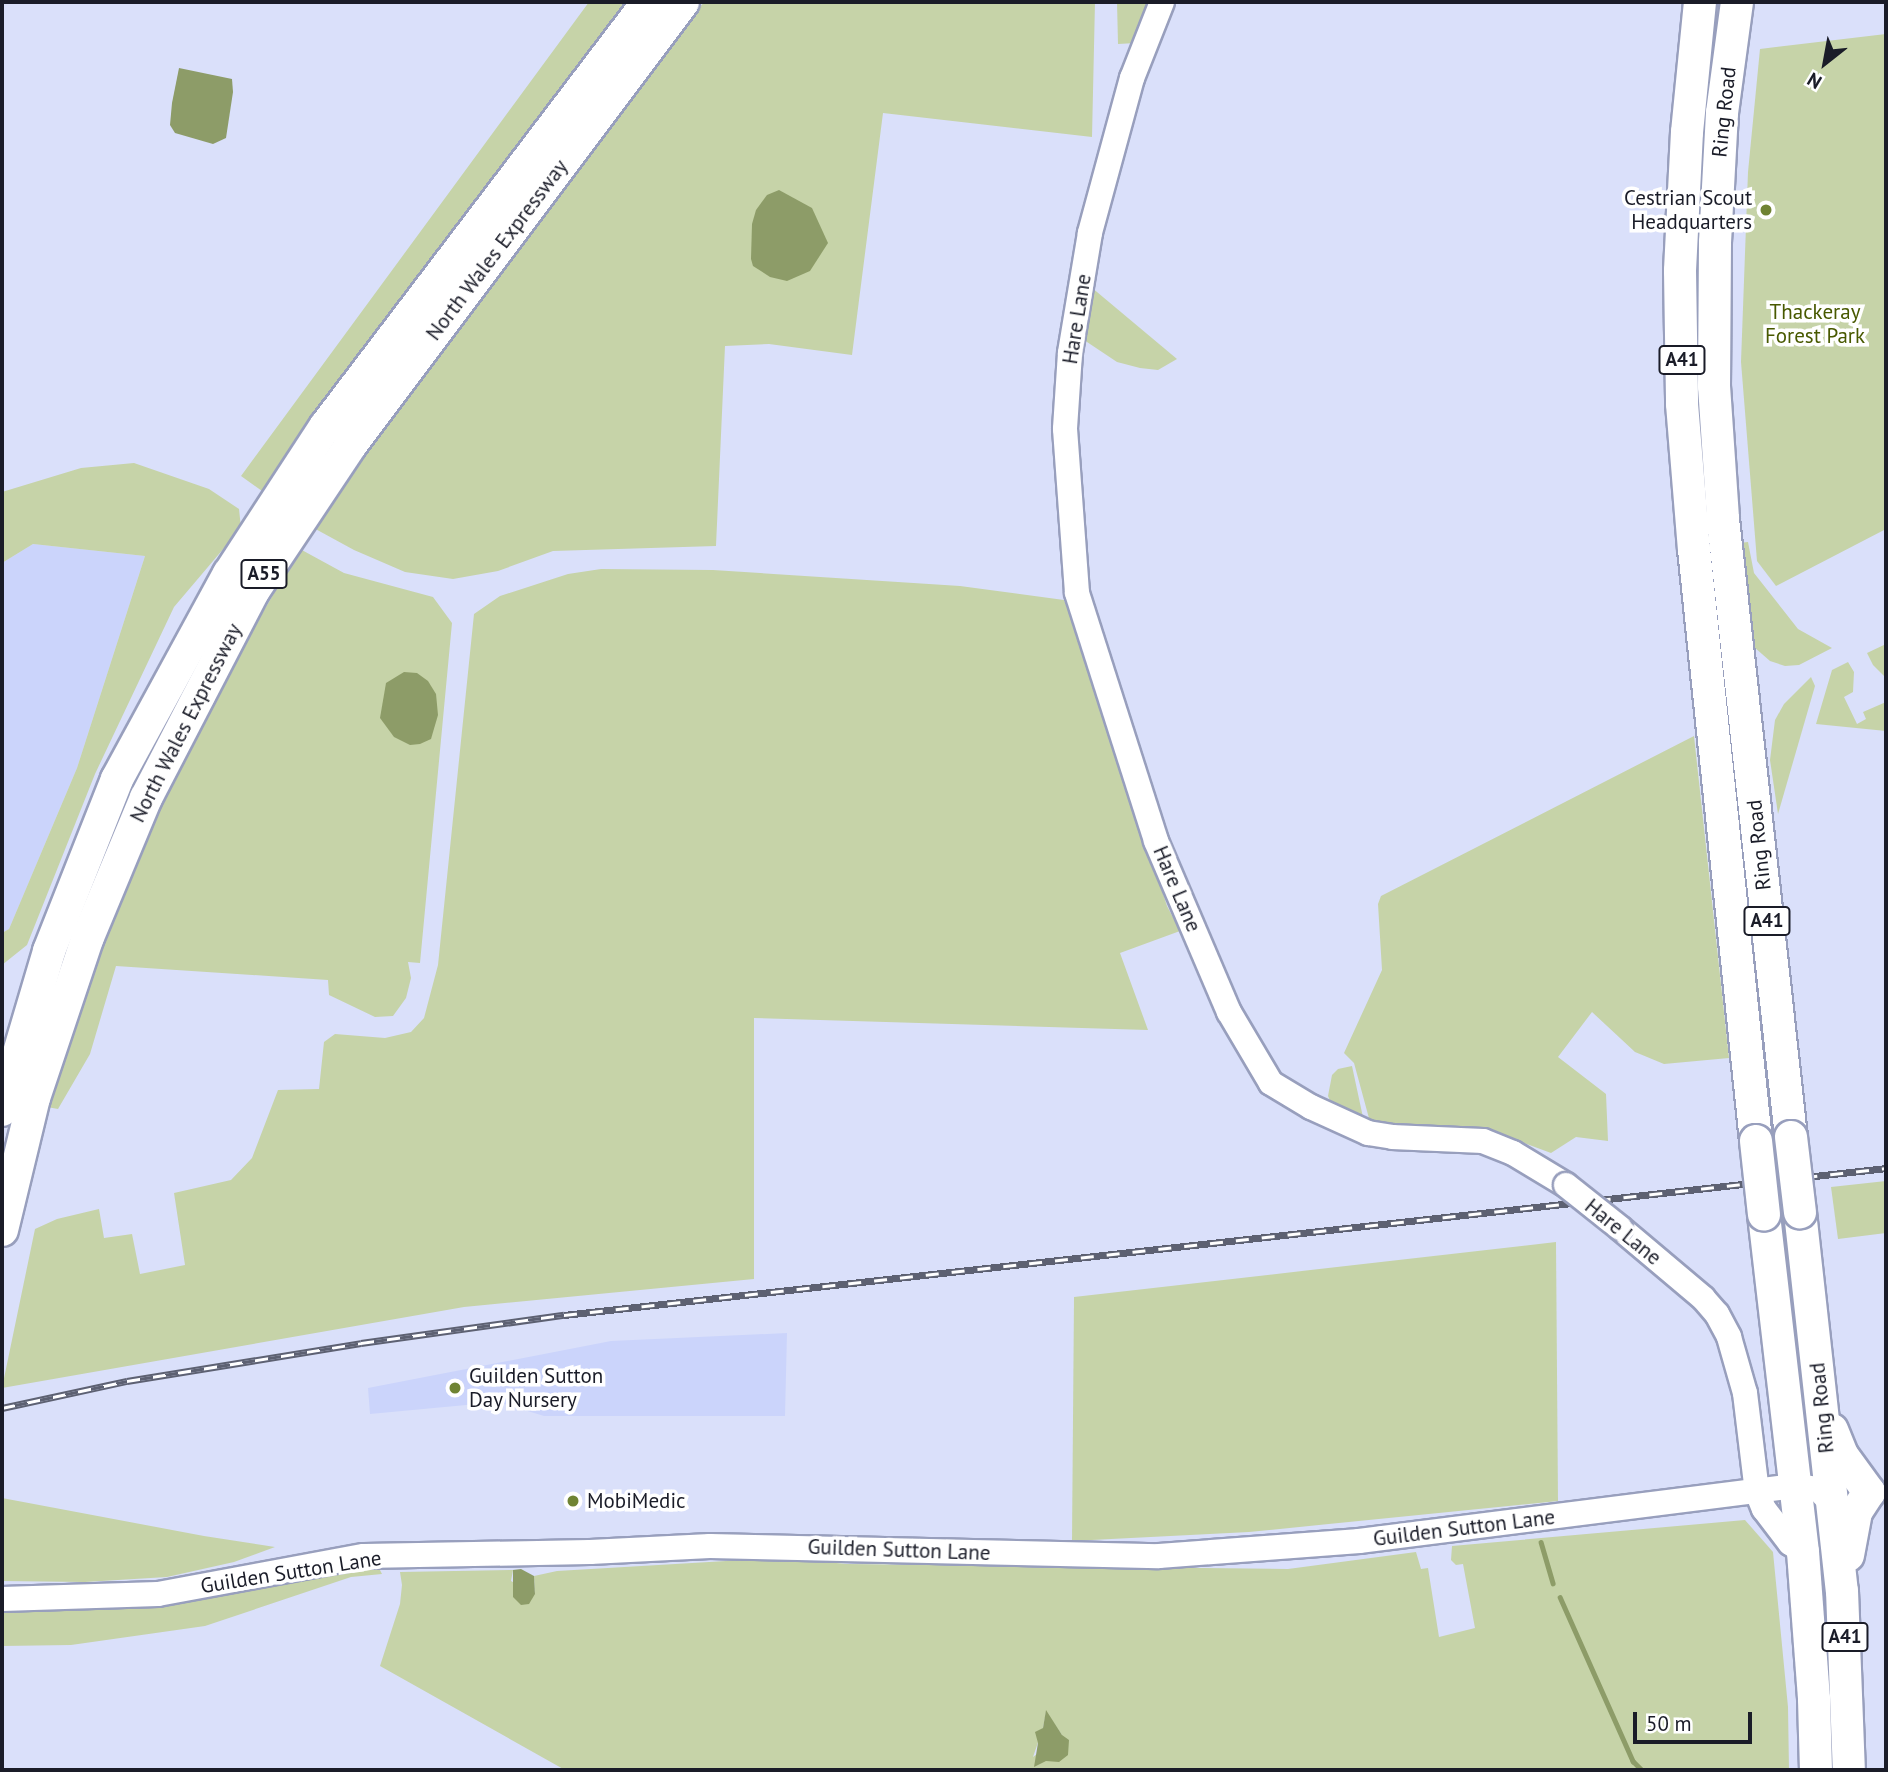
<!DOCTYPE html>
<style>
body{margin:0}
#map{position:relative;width:1888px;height:1772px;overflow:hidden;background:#dae0fa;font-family:"PT Sans",sans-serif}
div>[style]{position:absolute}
.built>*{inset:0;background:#cbd4fb}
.green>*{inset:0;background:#c6d3a8}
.water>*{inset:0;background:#8d9c68}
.stream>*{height:4.5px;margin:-2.25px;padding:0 2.25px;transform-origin:2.25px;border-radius:2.25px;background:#8d9c68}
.roads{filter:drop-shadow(2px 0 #989fbd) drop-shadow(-2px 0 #989fbd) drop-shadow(0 2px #989fbd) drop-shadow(0 -2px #989fbd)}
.secondary>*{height:24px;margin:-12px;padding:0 12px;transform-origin:12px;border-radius:12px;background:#fff}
.highway>*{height:32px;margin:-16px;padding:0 16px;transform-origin:16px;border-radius:16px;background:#fff}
.rail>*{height:7px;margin-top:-3.5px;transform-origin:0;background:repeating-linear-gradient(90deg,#fff 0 13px,#5d6172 0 26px);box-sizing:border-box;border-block:2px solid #5d6172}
.bridges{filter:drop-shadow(2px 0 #989fbd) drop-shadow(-2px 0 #989fbd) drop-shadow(0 2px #989fbd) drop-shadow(0 -2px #989fbd)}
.secondary-bridge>*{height:24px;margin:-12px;padding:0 12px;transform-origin:12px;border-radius:12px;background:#fff}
.highway-bridge>*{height:32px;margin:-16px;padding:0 16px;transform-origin:16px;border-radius:16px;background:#fff}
.dots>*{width:19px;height:19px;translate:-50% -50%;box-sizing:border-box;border:4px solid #fff;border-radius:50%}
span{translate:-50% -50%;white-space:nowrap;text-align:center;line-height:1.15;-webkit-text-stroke:7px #fff;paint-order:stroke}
.shield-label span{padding:2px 5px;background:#fff;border:2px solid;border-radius:5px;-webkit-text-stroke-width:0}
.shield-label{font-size:19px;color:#1a1c28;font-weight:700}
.street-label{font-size:21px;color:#1a1c28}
.poi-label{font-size:21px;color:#1a1c28}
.right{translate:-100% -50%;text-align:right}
.left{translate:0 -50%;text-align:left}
.park-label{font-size:21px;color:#485900}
.frame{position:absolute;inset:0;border:4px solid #1a1c28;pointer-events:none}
.north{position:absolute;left:1790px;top:28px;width:70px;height:70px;-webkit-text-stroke:5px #fff;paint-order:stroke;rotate:211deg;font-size:19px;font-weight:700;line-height:28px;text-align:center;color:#1a1c28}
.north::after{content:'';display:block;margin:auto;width:24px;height:32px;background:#1a1c28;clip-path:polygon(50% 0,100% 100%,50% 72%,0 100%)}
.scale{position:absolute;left:1633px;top:1712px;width:119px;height:32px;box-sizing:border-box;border:4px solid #1a1c28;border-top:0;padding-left:9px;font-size:21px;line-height:24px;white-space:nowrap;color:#1a1c28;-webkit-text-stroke:5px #fff;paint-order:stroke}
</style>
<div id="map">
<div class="built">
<div style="clip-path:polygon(33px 544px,145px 556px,77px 768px,9px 929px,2px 933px,2px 563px)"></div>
<div style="clip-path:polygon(787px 1333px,785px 1416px,544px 1416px,498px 1402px,370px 1414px,368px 1388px,611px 1341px)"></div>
</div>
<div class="green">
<div style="clip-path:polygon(589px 2px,626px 2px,323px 400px,262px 491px,241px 476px)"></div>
<div style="clip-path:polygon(704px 2px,1095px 2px,1092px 137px,883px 113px,852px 355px,769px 344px,725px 346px,716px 546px,553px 551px,498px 571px,453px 579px,405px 572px,354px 550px,310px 526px)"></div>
<div style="clip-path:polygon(1117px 2px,1153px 2px,1136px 43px,1118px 44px)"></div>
<div style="clip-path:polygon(1886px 34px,1886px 529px,1776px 586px,1757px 561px,1741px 362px,1748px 172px,1760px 49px)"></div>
<div style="clip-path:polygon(1091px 287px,1177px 359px,1158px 370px,1140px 368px,1117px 362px,1081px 338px)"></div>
<div style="clip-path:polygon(134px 463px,209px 489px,239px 509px,241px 528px,174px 607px,95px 774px,27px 945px,2px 965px,2px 933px,9px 929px,77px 768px,145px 556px,33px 544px,2px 563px,2px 492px,81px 468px)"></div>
<div style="clip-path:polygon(1748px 542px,1754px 573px,1798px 629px,1832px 648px,1799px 665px,1785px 666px,1770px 661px,1754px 647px,1739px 543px)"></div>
<div style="clip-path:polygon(300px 549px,344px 573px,433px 597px,452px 623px,420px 963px,408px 962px,411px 978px,406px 998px,393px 1016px,375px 1017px,329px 995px,328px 980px,116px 966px,90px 1054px,58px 1109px,47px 1107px,67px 1040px,135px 858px,216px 692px)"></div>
<div style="clip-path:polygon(601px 569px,713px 570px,960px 586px,1064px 600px,1089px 663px,1167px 906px,1180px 931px,1120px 953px,1148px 1030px,754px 1018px,754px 1279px,464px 1307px,2px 1388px,35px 1229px,57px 1219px,99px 1209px,104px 1238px,132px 1234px,140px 1274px,185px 1265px,174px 1193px,231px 1180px,252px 1158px,278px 1090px,319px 1089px,324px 1042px,335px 1034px,385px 1038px,411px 1032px,424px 1018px,438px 965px,474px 614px,500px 596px,568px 574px)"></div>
<div style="clip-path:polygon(1886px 644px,1886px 675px,1884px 676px,1873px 665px,1867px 653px)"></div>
<div style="clip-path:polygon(1848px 662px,1854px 672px,1853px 692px,1844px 697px,1857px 724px,1866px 719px,1863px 712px,1886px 702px,1886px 731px,1816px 724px,1832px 670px)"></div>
<div style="clip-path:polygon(1811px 677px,1815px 686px,1778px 814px,1770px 760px,1775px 720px,1784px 704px)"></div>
<div style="clip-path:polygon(1694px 736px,1729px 1058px,1664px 1064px,1635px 1052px,1592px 1012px,1558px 1057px,1606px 1094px,1608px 1141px,1576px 1137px,1551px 1153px,1500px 1134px,1475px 1129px,1370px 1122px,1354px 1063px,1344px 1053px,1382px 970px,1378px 904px,1381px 896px)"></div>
<div style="clip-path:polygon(1352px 1066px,1364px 1122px,1332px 1105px,1328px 1096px,1332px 1075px,1338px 1069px)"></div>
<div style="clip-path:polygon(1886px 1181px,1886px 1233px,1838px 1239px,1831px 1187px)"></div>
<div style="clip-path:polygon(1556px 1242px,1558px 1501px,1249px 1532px,1072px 1541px,1074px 1297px)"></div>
<div style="clip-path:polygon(2px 1498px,204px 1536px,275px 1547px,234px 1562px,167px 1577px,85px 1582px,2px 1581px)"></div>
<div style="clip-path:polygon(evenodd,1745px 1520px,1773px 1552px,1788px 1707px,1789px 1770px,565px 1770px,380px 1666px,400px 1604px,402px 1585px,400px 1572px,513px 1570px,511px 1581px,535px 1594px,534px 1576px,557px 1571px,777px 1558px,848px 1564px,1288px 1569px,1416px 1552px,1421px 1569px,1428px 1568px,1439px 1637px,1475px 1628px,1463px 1564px,1456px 1565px,1451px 1560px,1452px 1546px,1745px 1520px,1046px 1712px,1062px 1735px,1033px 1757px,1043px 1728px,1046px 1712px)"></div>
<div style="clip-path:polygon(377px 1564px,382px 1574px,351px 1577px,205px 1626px,71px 1645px,2px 1646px,2px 1606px)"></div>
</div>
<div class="water">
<div style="clip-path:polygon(179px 68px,232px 79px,233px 92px,226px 138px,213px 144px,175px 133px,170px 125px,172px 103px)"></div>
<div style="clip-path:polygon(779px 190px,812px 208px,828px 243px,810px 271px,787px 281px,770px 277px,753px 266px,751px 259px,752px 224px,756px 210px,767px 195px)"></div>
<div style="clip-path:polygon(404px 672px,417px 673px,428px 681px,436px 694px,438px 715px,431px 739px,420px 744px,410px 745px,394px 737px,380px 718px,386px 683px)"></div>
<div style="clip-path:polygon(521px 1569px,534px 1576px,535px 1594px,529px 1604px,521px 1605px,513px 1597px,513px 1570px)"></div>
<div style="clip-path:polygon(1046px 1710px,1062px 1735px,1069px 1740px,1068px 1755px,1059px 1762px,1046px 1761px,1034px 1767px,1038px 1743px,1035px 1732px,1043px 1728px)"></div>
</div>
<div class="stream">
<div style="left:1541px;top:1542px;width:43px;rotate:73.7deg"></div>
<div style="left:1560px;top:1597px;width:180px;rotate:66deg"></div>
<div style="left:1633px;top:1761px;width:13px;rotate:45deg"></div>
</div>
<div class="roads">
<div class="secondary">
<div style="left:1162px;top:2px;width:82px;rotate:111.5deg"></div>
<div style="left:1132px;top:78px;width:161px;rotate:105.2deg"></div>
<div style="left:1090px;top:233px;width:122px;rotate:99.5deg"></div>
<div style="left:1070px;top:353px;width:76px;rotate:93.8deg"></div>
<div style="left:1065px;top:429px;width:164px;rotate:85.8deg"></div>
<div style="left:1077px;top:593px;width:260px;rotate:72.3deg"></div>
<div style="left:1156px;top:841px;width:186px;rotate:66.9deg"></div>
<div style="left:1229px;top:1012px;width:82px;rotate:59.4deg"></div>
<div style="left:1271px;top:1083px;width:47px;rotate:31deg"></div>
<div style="left:1311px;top:1107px;width:63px;rotate:24.5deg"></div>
<div style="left:1368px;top:1133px;width:24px;rotate:9deg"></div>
<div style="left:1392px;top:1137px;width:91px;rotate:2.5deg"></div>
<div style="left:1483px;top:1141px;width:32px;rotate:22deg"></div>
<div style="left:1513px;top:1153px;width:62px;rotate:31.1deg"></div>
<div style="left:1620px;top:1228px;width:109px;rotate:40.1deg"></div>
<div style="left:1703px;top:1298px;width:21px;rotate:49deg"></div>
<div style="left:1717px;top:1314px;width:26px;rotate:62deg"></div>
<div style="left:1729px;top:1337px;width:58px;rotate:74.1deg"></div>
<div style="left:1745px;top:1393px;width:100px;rotate:83.1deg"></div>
<div style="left:1757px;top:1492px;width:18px;rotate:68deg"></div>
<div style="left:1764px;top:1509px;width:43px;rotate:52.6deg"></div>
<div style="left:1790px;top:1543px;width:16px;rotate:35deg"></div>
<div style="left:2px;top:1599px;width:156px;rotate:-1.8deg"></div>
<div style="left:158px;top:1594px;width:209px;rotate:-10.5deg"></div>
<div style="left:364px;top:1556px;width:226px;rotate:-1deg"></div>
<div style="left:590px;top:1552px;width:120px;rotate:-2.9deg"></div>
<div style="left:710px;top:1546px;width:449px;rotate:1.3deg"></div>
<div style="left:1159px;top:1556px;width:201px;rotate:-4.3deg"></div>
<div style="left:1359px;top:1541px;width:439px;rotate:-7.2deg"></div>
<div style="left:1795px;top:1486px;width:23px;rotate:7deg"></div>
<div style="left:1818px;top:1489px;width:21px;rotate:47deg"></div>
</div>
<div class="highway">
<div style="left:1700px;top:2px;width:131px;rotate:95.7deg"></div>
<div style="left:1687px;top:132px;width:139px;rotate:92.9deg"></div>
<div style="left:1680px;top:271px;width:133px;rotate:89.1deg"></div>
<div style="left:1682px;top:404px;width:145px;rotate:85.3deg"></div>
<div style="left:1694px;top:549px;width:595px;rotate:84.02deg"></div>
<div style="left:1737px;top:2px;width:112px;rotate:97.7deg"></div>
<div style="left:1722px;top:113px;width:130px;rotate:93.1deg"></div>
<div style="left:1715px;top:243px;width:143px;rotate:90.4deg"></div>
<div style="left:1714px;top:386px;width:133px;rotate:86.1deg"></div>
<div style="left:1723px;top:519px;width:622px;rotate:83.72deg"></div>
<div style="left:2px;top:1110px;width:166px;rotate:-73.5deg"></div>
<div style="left:49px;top:951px;width:185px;rotate:-68.4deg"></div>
<div style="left:117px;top:779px;width:234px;rotate:-61.4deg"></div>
<div style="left:229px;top:574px;width:176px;rotate:-56.9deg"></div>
<div style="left:325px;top:427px;width:534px;rotate:-52.77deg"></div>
<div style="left:1800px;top:1212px;width:381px;rotate:83.7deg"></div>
<div style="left:1842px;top:1591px;width:179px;rotate:87.8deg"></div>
<div style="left:1764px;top:1215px;width:339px;rotate:83.4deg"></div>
<div style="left:1803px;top:1552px;width:147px;rotate:85.7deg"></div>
<div style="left:1814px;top:1699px;width:71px;rotate:88.4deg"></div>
<div style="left:2px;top:1230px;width:136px;rotate:-76.4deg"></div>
<div style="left:34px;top:1098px;width:170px;rotate:-71.5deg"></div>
<div style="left:88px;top:937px;width:151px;rotate:-67.4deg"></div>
<div style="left:146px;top:798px;width:234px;rotate:-62.6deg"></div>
<div style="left:254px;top:590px;width:173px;rotate:-56.3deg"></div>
<div style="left:350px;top:446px;width:555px;rotate:-53.13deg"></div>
<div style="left:1832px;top:1430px;width:27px;rotate:68deg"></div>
<div style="left:1842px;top:1455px;width:46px;rotate:53.9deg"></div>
<div style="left:1869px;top:1492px;width:24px;rotate:123deg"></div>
<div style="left:1856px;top:1512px;width:44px;rotate:100.5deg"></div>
</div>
</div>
<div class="rail">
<div style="left:2px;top:1408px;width:128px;rotate:-12.2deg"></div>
<div style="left:127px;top:1381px;width:237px;rotate:-9.2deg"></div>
<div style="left:361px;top:1343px;width:205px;rotate:-7.9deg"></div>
<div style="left:564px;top:1315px;width:1330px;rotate:-6.34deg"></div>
</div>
<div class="bridges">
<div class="secondary-bridge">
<div style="left:1566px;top:1185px;width:69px;rotate:38.5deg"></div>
</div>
<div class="highway-bridge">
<div style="left:1791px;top:1137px;width:76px;rotate:83.2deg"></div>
<div style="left:1756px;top:1141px;width:74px;rotate:83.8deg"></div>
</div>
</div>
<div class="dots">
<div style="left:1766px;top:210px;background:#6f8333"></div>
<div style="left:455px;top:1388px;background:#6f8333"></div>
<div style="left:573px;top:1501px;background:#6f8333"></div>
</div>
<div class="shield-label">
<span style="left:1682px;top:360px">A41</span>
<span style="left:264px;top:574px">A55</span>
<span style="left:1767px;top:921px">A41</span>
<span style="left:1845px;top:1637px">A41</span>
</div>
<div class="street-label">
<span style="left:1724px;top:112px;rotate:-84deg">Ring Road</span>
<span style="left:497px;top:250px;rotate:-53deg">North Wales Expressway</span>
<span style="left:1077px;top:319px;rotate:-81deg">Hare Lane</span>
<span style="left:186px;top:723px;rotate:-63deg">North Wales Expressway</span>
<span style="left:1759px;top:845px;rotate:-96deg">Ring Road</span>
<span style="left:1177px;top:889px;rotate:67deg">Hare Lane</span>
<span style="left:1623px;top:1232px;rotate:39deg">Hare Lane</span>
<span style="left:1822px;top:1408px;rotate:-96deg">Ring Road</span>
<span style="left:1464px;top:1528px;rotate:-7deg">Guilden Sutton Lane</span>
<span style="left:899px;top:1550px;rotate:2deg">Guilden Sutton Lane</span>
<span style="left:291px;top:1572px;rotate:-9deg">Guilden Sutton Lane</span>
</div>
<div class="poi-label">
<span class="right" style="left:1752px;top:210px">Cestrian Scout<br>Headquarters</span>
<span class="left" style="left:469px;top:1388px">Guilden Sutton<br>Day Nursery</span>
<span class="left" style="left:587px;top:1501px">MobiMedic</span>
</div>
<div class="park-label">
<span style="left:1815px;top:324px">Thackeray<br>Forest Park</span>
</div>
<div class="frame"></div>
<div class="north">N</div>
<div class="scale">50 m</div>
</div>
